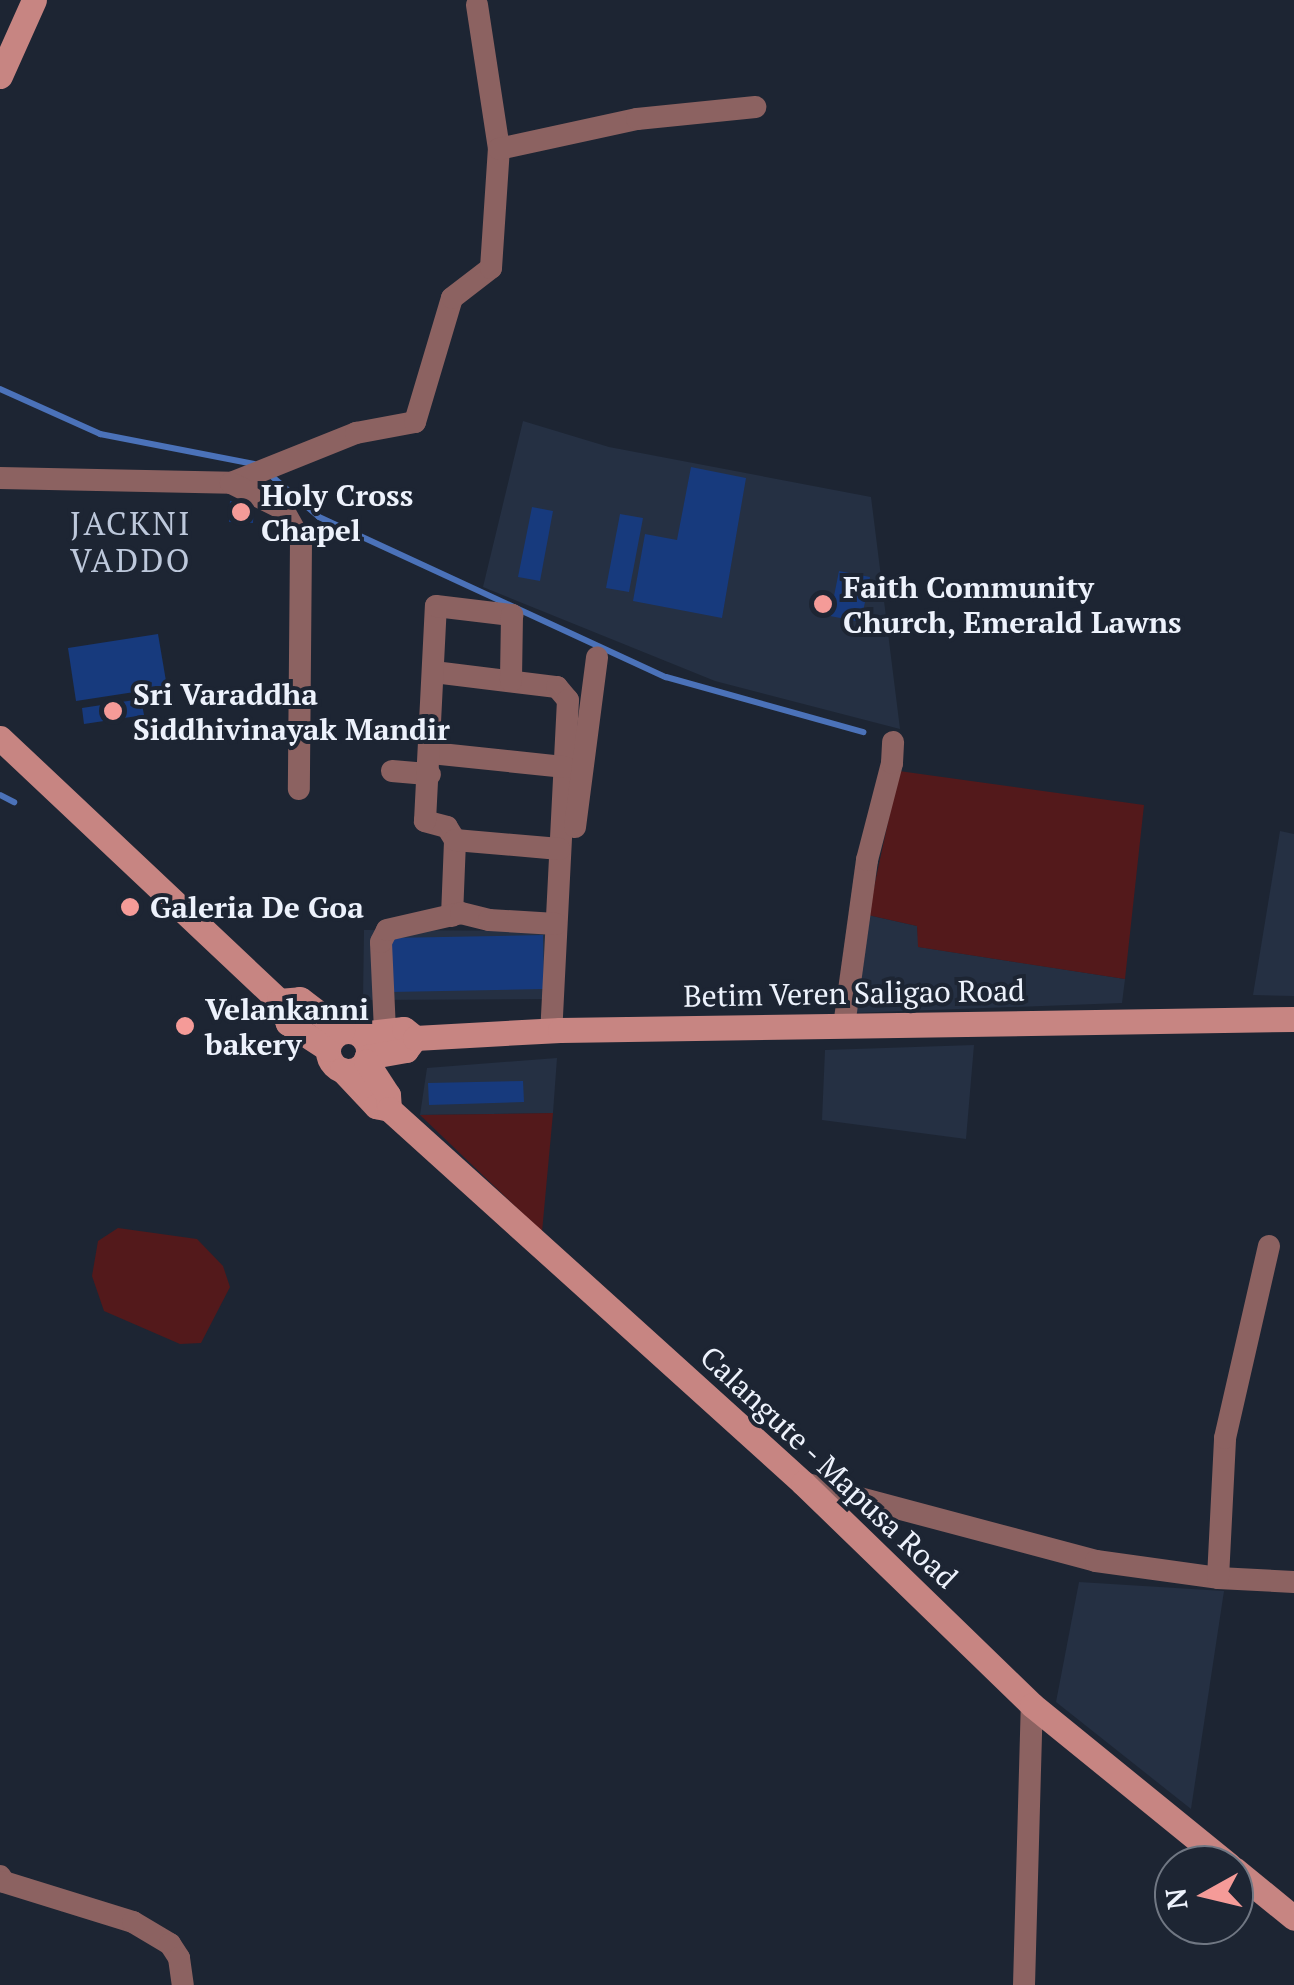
<!DOCTYPE html>
<style>
body{margin:0}
#map{position:relative;width:1294px;height:1985px;overflow:hidden;background:#1d2533;font-family:"PT Serif",serif}
div>[style]{position:absolute}
.built>*{inset:0;background:#253043}
.green>*{inset:0;background:#53191b}
.stream>*{height:6px;margin:-3px;padding:0 3px;transform-origin:3px;border-radius:3px;background:#4b72b9}
.building>*{inset:0;background:#173a7d}
.street>*{height:22px;margin:-11px;padding:0 11px;transform-origin:11px;border-radius:11px;background:#8c6261}
.secondary>*{height:25px;margin:-12.5px;padding:0 12.5px;transform-origin:12.5px;border-radius:12.5px;background:#c78582}
.secondary>.ring{margin:-12.5px;padding:0;box-sizing:content-box;background:none;border:25px solid #c78582;border-radius:50%}
.dots>*{width:28px;height:28px;translate:-50% -50%;box-sizing:border-box;border:5px solid #1d2533;border-radius:50%}
span{translate:-50% -50%;white-space:nowrap;text-align:center;line-height:1.15;-webkit-text-stroke:8px #1d2533;paint-order:stroke}
.poi-label{font-size:30px;color:#edf2fc;font-weight:700}
.left{translate:0 -50%;text-align:left}
.street-label{font-size:30px;color:#edf2fc}
.neighbourhood-label{font-size:32px;color:#bdc8db;letter-spacing:2.5px}
.north{position:absolute;left:1154px;top:1845px;width:100px;height:100px;box-sizing:border-box;background:#1d2533;border:2px solid #707783;border-radius:50%;rotate:262deg;font-size:28px;font-weight:700;line-height:40px;text-align:center;color:#edf2fc}
.north::after{content:'';display:block;margin:auto;width:35px;height:45px;background:#f59b98;clip-path:polygon(50% 0,100% 100%,50% 72%,0 100%)}
</style>
<div id="map">
<div class="built">
<div style="clip-path:polygon(523px 421px,609px 447px,871px 497px,900px 729px,715px 681px,483px 587px)"></div>
<div style="clip-path:polygon(1280px 831px,1294px 834px,1294px 996px,1253px 995px)"></div>
<div style="clip-path:polygon(868px 915px,917px 926px,919px 947px,1125px 979px,1122px 1003px,851px 1013px)"></div>
<div style="clip-path:polygon(364px 930px,562px 931px,557px 999px,363px 1000px)"></div>
<div style="clip-path:polygon(974px 1045px,966px 1139px,822px 1120px,825px 1050px)"></div>
<div style="clip-path:polygon(557px 1058px,553px 1113px,420px 1115px,427px 1068px)"></div>
<div style="clip-path:polygon(1079px 1582px,1224px 1591px,1191px 1809px,1056px 1702px)"></div>
</div>
<div class="green">
<div style="clip-path:polygon(899px 771px,1144px 805px,1125px 979px,918px 947px,917px 926px,868px 915px)"></div>
<div style="clip-path:polygon(553px 1113px,542px 1232px,420px 1115px)"></div>
<div style="clip-path:polygon(118px 1228px,197px 1239px,223px 1266px,230px 1287px,201px 1343px,180px 1344px,104px 1311px,92px 1276px,98px 1241px)"></div>
</div>
<div class="stream">
<div style="left:0;top:389px;width:110px;rotate:24.2deg"></div>
<div style="left:100px;top:434px;width:162px;rotate:11deg"></div>
<div style="left:268px;top:473px;width:67px;rotate:40.8deg"></div>
<div style="left:319px;top:517px;width:382px;rotate:24.8deg"></div>
<div style="left:666px;top:677px;width:205px;rotate:15.6deg"></div>
<div style="left:0;top:795px;width:16px;rotate:27deg"></div>
</div>
<div class="building">
<div style="clip-path:polygon(691px 467px,746px 478px,722px 618px,633px 601px,645px 534px,677px 540px)"></div>
<div style="clip-path:polygon(230px 501px,254px 502px,253px 523px,229px 522px)"></div>
<div style="clip-path:polygon(532px 507px,553px 511px,540px 581px,518px 577px)"></div>
<div style="clip-path:polygon(620px 514px,643px 518px,629px 592px,606px 588px)"></div>
<div style="clip-path:polygon(839px 571px,870px 577px,861px 622px,830px 616px)"></div>
<div style="clip-path:polygon(158px 634px,167px 687px,76px 701px,68px 648px)"></div>
<div style="clip-path:polygon(141px 699px,144px 715px,84px 724px,82px 708px)"></div>
<div style="clip-path:polygon(543px 935px,544px 989px,390px 992px,388px 938px)"></div>
<div style="clip-path:polygon(523px 1081px,524px 1102px,429px 1105px,428px 1083px)"></div>
</div>
<div class="street">
<div style="left:477px;top:5px;width:146px;rotate:81.3deg"></div>
<div style="left:0;top:478px;width:231px;rotate:1.2deg"></div>
<div style="left:231px;top:483px;width:135px;rotate:-21.8deg"></div>
<div style="left:356px;top:433px;width:60px;rotate:-10.6deg"></div>
<div style="left:415px;top:422px;width:129px;rotate:-73.4deg"></div>
<div style="left:452px;top:298px;width:49px;rotate:-37.6deg"></div>
<div style="left:491px;top:268px;width:119px;rotate:-86.2deg"></div>
<div style="left:499px;top:149px;width:141px;rotate:-12.3deg"></div>
<div style="left:637px;top:119px;width:119px;rotate:-5.8deg"></div>
<div style="left:231px;top:483px;width:58px;rotate:26.6deg"></div>
<div style="left:283px;top:509px;width:37px;rotate:61deg"></div>
<div style="left:301px;top:541px;width:248px;rotate:90.5deg"></div>
<div style="left:434px;top:672px;width:124px;rotate:7deg"></div>
<div style="left:557px;top:687px;width:17px;rotate:50deg"></div>
<div style="left:568px;top:700px;width:331px;rotate:92.9deg"></div>
<div style="left:431px;top:753px;width:135px;rotate:6deg"></div>
<div style="left:392px;top:771px;width:38px;rotate:5deg"></div>
<div style="left:575px;top:827px;width:171px;rotate:-82.6deg"></div>
<div style="left:455px;top:840px;width:15px;rotate:-122deg"></div>
<div style="left:447px;top:827px;width:23px;rotate:-165deg"></div>
<div style="left:425px;top:821px;width:215px;rotate:-87.1deg"></div>
<div style="left:436px;top:606px;width:77px;rotate:6.8deg"></div>
<div style="left:512px;top:615px;width:66px;rotate:90.9deg"></div>
<div style="left:452px;top:916px;width:76px;rotate:-87.7deg"></div>
<div style="left:455px;top:840px;width:105px;rotate:4.9deg"></div>
<div style="left:844px;top:1026px;width:168px;rotate:-82.1deg"></div>
<div style="left:867px;top:860px;width:100px;rotate:-75.5deg"></div>
<div style="left:892px;top:763px;width:21px;rotate:-87deg"></div>
<div style="left:385px;top:1031px;width:89px;rotate:-92.6deg"></div>
<div style="left:381px;top:942px;width:13px;rotate:-63deg"></div>
<div style="left:387px;top:930px;width:76px;rotate:-12.9deg"></div>
<div style="left:461px;top:913px;width:29px;rotate:14deg"></div>
<div style="left:489px;top:920px;width:67px;rotate:3.4deg"></div>
<div style="left:803px;top:1483px;width:303px;rotate:14.9deg"></div>
<div style="left:1096px;top:1561px;width:123px;rotate:7.9deg"></div>
<div style="left:1218px;top:1578px;width:76px;rotate:3deg"></div>
<div style="left:1218px;top:1578px;width:140px;rotate:-87.1deg"></div>
<div style="left:1225px;top:1438px;width:197px;rotate:-77.1deg"></div>
<div style="left:0;top:1876px;width:7px;rotate:56deg"></div>
<div style="left:4px;top:1882px;width:135px;rotate:17.2deg"></div>
<div style="left:133px;top:1922px;width:43px;rotate:30.7deg"></div>
<div style="left:170px;top:1944px;width:17px;rotate:57deg"></div>
<div style="left:179px;top:1958px;width:27px;rotate:82deg"></div>
<div style="left:1024px;top:1985px;width:280px;rotate:-88.4deg"></div>
</div>
<div class="secondary">
<div style="left:0;top:76px;width:83px;rotate:-65.9deg"></div>
<div style="left:0;top:738px;width:383px;rotate:43.3deg"></div>
<div class="ring" style="left:328px;top:1031px;width:15px;height:15px"></div>
<div style="left:360px;top:1034px;width:44px;rotate:-6.5deg"></div>
<div style="left:404px;top:1029px;width:14px;rotate:39deg"></div>
<div style="left:415px;top:1038px;width:15px;rotate:127deg"></div>
<div style="left:406px;top:1050px;width:40px;rotate:170deg"></div>
<div style="left:415px;top:1038px;width:145px;rotate:-3.2deg"></div>
<div style="left:560px;top:1030px;width:734px;rotate:-0.86deg"></div>
<div style="left:328px;top:1049px;width:48px;rotate:-147deg"></div>
<div style="left:288px;top:1023px;width:24px;rotate:-112deg"></div>
<div style="left:279px;top:1001px;width:21px;rotate:-5deg"></div>
<div style="left:300px;top:999px;width:53px;rotate:37.3deg"></div>
<div style="left:342px;top:1070px;width:50px;rotate:46.6deg"></div>
<div style="left:376px;top:1106px;width:13px;rotate:13deg"></div>
<div style="left:389px;top:1109px;width:14px;rotate:-94deg"></div>
<div style="left:388px;top:1095px;width:40px;rotate:-122.9deg"></div>
<div style="left:389px;top:1109px;width:558px;rotate:42.09deg"></div>
<div style="left:803px;top:1483px;width:319px;rotate:44.1deg"></div>
<div style="left:1032px;top:1705px;width:254px;rotate:39.1deg"></div>
<div style="left:1234px;top:1869px;width:77px;rotate:39.2deg"></div>
</div>
<div class="dots">
<div style="left:241px;top:512px;background:#f59b98"></div>
<div style="left:823px;top:604px;background:#f59b98"></div>
<div style="left:113px;top:711px;background:#f59b98"></div>
<div style="left:130px;top:907px;background:#f59b98"></div>
<div style="left:185px;top:1026px;background:#f59b98"></div>
</div>
<div class="poi-label">
<span class="left" style="left:261px;top:512px">Holy Cross<br>Chapel</span>
<span class="left" style="left:843px;top:604px">Faith Community<br>Church, Emerald Lawns</span>
<span class="left" style="left:133px;top:711px">Sri Varaddha<br>Siddhivinayak Mandir</span>
<span class="left" style="left:150px;top:907px">Galeria De Goa</span>
<span class="left" style="left:205px;top:1026px">Velankanni<br>bakery</span>
</div>
<div class="street-label">
<span style="left:854px;top:993px;rotate:-1deg">Betim Veren Saligao Road</span>
<span style="left:829px;top:1467px;rotate:43deg">Calangute - Mapusa Road</span>
</div>
<div class="neighbourhood-label">
<span style="left:131px;top:542px">JACKNI<br>VADDO</span>
</div>
<div class="north">N</div>
</div>
